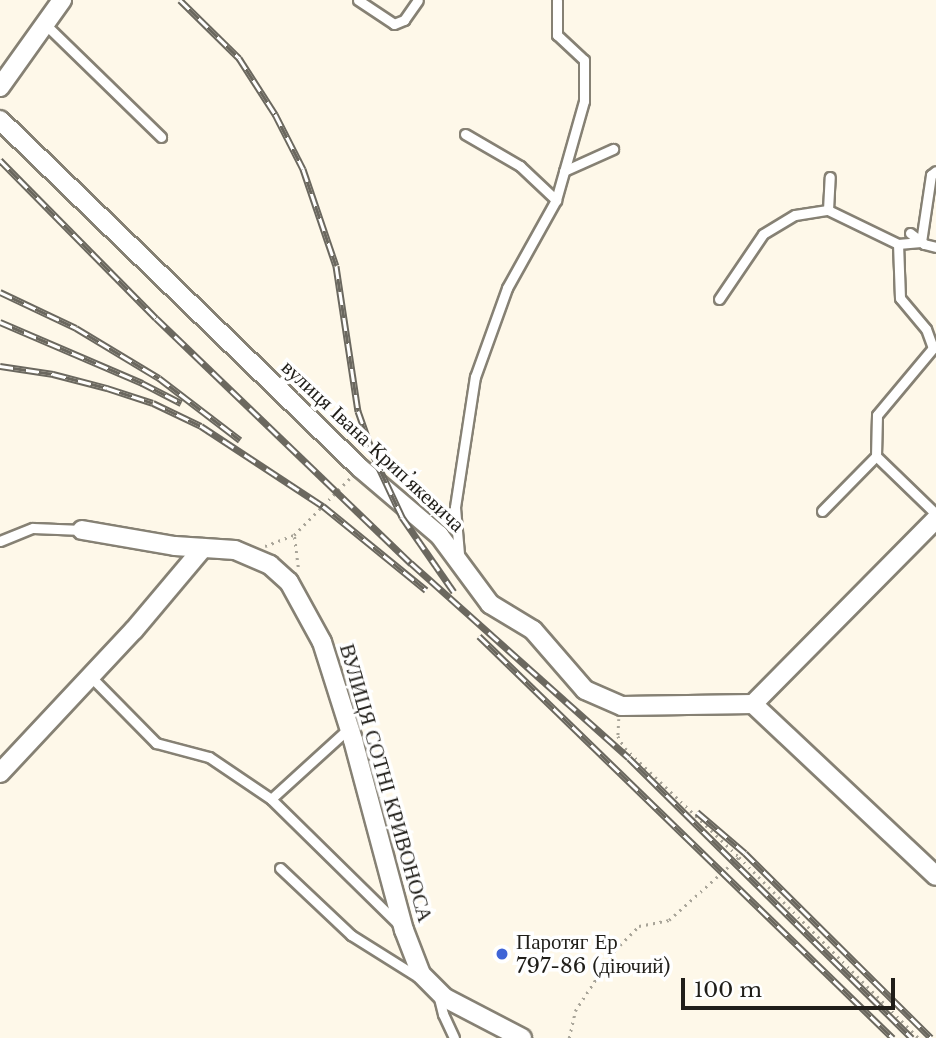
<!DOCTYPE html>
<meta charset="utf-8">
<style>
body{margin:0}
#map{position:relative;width:936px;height:1038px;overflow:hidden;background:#fef8e9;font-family:"Libre Baskerville",serif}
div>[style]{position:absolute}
.path>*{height:2.5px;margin-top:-1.25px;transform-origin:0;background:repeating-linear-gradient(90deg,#a9a599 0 2px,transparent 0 7px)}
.roads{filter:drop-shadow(2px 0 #868174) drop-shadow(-2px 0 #868174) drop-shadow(0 2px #868174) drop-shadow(0 -2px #868174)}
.service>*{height:9px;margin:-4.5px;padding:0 4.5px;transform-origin:4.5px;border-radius:4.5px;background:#fff}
.minor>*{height:18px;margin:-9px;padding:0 9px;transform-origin:9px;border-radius:9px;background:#fff}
.rail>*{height:7px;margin-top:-3.5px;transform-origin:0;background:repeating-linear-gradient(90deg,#fff 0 13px,#6b685f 0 26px);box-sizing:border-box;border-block:2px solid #6b685f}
.dots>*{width:19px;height:19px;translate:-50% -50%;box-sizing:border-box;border:4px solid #fff;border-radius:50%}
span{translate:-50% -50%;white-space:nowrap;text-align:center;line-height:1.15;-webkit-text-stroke:7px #fff;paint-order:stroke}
.street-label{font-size:21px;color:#201e19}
.poi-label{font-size:21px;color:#201e19}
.left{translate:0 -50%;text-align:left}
.scale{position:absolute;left:681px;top:978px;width:214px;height:32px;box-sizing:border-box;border:4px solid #201e19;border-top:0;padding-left:9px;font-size:21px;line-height:24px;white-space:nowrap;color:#201e19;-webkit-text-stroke:5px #fff;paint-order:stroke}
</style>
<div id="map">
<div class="path">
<div style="left:265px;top:546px;width:31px;rotate:-21deg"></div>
<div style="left:298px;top:567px;width:32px;rotate:-97deg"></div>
<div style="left:294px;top:535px;width:80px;rotate:-45.5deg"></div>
<div style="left:619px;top:719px;width:17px;rotate:93deg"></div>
<div style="left:618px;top:736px;width:14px;rotate:60deg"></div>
<div style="left:625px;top:748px;width:158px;rotate:43.7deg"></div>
<div style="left:569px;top:1038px;width:28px;rotate:-77deg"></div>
<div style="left:575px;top:1011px;width:73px;rotate:-56.7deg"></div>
<div style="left:615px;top:950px;width:34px;rotate:-45deg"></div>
<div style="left:639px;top:926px;width:31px;rotate:-11deg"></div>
<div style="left:669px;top:920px;width:94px;rotate:-42deg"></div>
<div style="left:739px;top:857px;width:255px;rotate:45.2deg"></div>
</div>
<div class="roads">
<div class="service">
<div style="left:358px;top:0;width:43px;rotate:33.7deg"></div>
<div style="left:394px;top:24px;width:11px;rotate:-22deg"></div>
<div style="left:404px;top:20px;width:24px;rotate:-55deg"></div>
<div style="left:45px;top:24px;width:162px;rotate:44.2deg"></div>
<div style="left:465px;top:134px;width:64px;rotate:30.2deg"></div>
<div style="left:520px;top:166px;width:50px;rotate:43.4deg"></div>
<div style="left:564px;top:171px;width:54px;rotate:-24.2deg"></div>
<div style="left:828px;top:210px;width:33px;rotate:-87deg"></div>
<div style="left:910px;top:233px;width:18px;rotate:38deg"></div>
<div style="left:924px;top:244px;width:12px;rotate:14deg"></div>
<div style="left:719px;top:299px;width:78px;rotate:-55.9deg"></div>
<div style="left:763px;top:234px;width:37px;rotate:-31deg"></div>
<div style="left:795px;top:215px;width:33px;rotate:-9deg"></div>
<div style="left:828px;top:210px;width:78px;rotate:25.9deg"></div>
<div style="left:898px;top:244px;width:23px;rotate:-5deg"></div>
<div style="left:921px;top:242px;width:68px;rotate:-81.5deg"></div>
<div style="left:931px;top:175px;width:6px;rotate:-39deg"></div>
<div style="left:876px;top:456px;width:83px;rotate:44deg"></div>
<div style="left:822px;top:511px;width:77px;rotate:-45.5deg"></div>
<div style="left:876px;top:456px;width:41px;rotate:-88.6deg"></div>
<div style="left:877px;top:415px;width:87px;rotate:-50.1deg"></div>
<div style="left:933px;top:348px;width:20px;rotate:-110deg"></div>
<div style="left:926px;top:329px;width:40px;rotate:-130deg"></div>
<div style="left:900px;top:298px;width:54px;rotate:-92.1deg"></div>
<div style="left:0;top:541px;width:35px;rotate:-22deg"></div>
<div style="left:33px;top:528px;width:49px;rotate:2.3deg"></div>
<div style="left:459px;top:554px;width:47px;rotate:-94.9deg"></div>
<div style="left:455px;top:507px;width:132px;rotate:-81.3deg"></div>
<div style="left:475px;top:377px;width:95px;rotate:-70.2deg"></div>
<div style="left:507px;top:288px;width:101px;rotate:-60.9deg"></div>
<div style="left:556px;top:200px;width:103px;rotate:-74.2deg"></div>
<div style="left:584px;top:101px;width:41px;rotate:-90deg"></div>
<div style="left:584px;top:60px;width:37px;rotate:-137deg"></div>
<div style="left:557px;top:35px;width:35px;rotate:-90deg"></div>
<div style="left:91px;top:677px;width:93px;rotate:45.4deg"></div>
<div style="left:156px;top:743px;width:55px;rotate:14.8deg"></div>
<div style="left:209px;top:757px;width:75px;rotate:34.1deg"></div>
<div style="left:271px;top:799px;width:178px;rotate:44.5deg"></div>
<div style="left:271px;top:799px;width:105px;rotate:-42.3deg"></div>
<div style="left:280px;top:868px;width:98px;rotate:43.3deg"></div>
<div style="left:351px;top:935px;width:79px;rotate:32.1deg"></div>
<div style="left:438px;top:994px;width:21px;rotate:76deg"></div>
<div style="left:443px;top:1014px;width:26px;rotate:65deg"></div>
</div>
<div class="minor">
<div style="left:0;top:87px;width:107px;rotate:-54.5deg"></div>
<div style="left:0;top:120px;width:501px;rotate:44.03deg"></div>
<div style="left:360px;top:468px;width:104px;rotate:40.3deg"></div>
<div style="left:439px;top:535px;width:86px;rotate:53.5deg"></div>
<div style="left:490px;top:604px;width:50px;rotate:31.2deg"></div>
<div style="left:533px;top:630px;width:79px;rotate:49.1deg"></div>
<div style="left:585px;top:690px;width:40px;rotate:23.4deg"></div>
<div style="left:622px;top:706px;width:131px;rotate:-0.9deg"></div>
<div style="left:753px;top:704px;width:251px;rotate:43.2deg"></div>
<div style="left:82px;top:530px;width:94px;rotate:9.8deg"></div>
<div style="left:175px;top:546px;width:60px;rotate:3.8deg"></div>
<div style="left:235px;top:550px;width:38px;rotate:23deg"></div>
<div style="left:270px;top:565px;width:25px;rotate:42deg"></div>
<div style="left:289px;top:582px;width:68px;rotate:61.2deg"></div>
<div style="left:322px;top:642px;width:103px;rotate:72.4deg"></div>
<div style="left:353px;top:740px;width:197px;rotate:75deg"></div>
<div style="left:404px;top:930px;width:47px;rotate:68.9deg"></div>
<div style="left:421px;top:974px;width:34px;rotate:45deg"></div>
<div style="left:445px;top:998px;width:87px;rotate:27.5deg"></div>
<div style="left:753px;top:704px;width:260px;rotate:-45.3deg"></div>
<div style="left:0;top:773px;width:196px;rotate:-46.9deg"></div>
<div style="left:134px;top:630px;width:107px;rotate:-49.9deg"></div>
</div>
</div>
<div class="rail">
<div style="left:180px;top:0;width:83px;rotate:44.5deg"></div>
<div style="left:239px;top:58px;width:67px;rotate:57.3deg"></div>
<div style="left:275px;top:114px;width:62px;rotate:63deg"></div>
<div style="left:303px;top:169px;width:102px;rotate:71.2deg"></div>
<div style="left:336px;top:266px;width:147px;rotate:81.4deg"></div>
<div style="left:358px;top:411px;width:51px;rotate:70.5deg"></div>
<div style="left:375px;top:459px;width:64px;rotate:65deg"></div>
<div style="left:402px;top:517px;width:91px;rotate:55.3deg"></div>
<div style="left:0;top:160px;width:222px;rotate:45.4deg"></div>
<div style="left:156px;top:318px;width:354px;rotate:43.9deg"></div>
<div style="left:411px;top:563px;width:292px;rotate:41.8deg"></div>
<div style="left:629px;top:758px;width:398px;rotate:44.7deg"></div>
<div style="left:0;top:292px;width:84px;rotate:25.3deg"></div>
<div style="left:76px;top:328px;width:97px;rotate:31.1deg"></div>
<div style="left:159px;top:378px;width:102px;rotate:37.4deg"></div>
<div style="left:0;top:322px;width:155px;rotate:23.2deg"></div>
<div style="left:142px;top:383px;width:44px;rotate:27.1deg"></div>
<div style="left:0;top:366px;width:54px;rotate:8.6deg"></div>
<div style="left:53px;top:374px;width:56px;rotate:14.5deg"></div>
<div style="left:107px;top:388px;width:48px;rotate:18.1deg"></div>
<div style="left:153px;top:403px;width:53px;rotate:25.6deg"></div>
<div style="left:201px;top:426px;width:146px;rotate:33.3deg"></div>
<div style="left:323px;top:506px;width:133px;rotate:39.2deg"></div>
<div style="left:479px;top:636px;width:577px;rotate:44.16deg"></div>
<div style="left:697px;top:812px;width:63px;rotate:40.5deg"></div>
<div style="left:745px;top:853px;width:262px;rotate:44.8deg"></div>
</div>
<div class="dots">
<div style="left:502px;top:954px;background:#3f64d6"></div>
</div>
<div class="street-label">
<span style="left:373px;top:446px;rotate:43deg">вулиця Івана Крипʼякевича</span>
<span style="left:386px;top:783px;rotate:74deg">ВУЛИЦЯ СОТНІ КРИВОНОСА</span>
</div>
<div class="poi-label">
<span class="left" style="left:516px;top:954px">Паротяг Ер<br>797-86 (діючий)</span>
</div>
<div class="scale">100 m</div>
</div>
